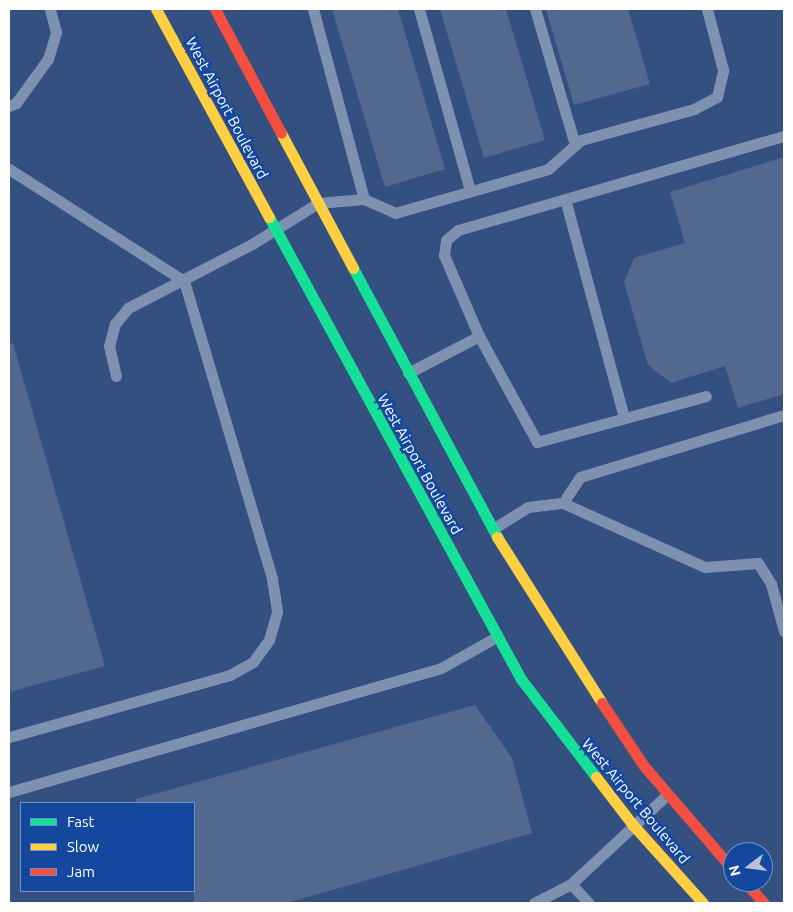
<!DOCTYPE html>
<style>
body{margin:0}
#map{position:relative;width:793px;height:912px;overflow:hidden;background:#345080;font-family:Ubuntu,sans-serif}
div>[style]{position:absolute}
.building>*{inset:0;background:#52688e}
.lane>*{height:11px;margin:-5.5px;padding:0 5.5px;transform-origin:5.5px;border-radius:5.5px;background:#7f91b0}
.fast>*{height:11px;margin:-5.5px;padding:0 5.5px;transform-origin:5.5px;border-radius:5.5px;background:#16e098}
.slow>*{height:11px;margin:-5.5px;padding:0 5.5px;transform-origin:5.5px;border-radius:5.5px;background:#ffcf43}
.jam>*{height:11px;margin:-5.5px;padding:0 5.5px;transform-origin:5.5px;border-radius:5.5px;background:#f24e42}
span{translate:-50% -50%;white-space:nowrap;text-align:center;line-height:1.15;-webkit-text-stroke:5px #14489f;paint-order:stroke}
.street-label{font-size:15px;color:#fff}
.frame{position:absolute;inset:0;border:10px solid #fff;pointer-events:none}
.legend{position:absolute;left:20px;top:802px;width:175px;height:90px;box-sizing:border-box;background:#14489f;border:1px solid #7291c5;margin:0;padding:6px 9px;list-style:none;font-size:15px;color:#fff}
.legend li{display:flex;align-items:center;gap:10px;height:25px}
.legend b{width:25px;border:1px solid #7291c5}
.north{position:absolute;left:723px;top:842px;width:50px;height:50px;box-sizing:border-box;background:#14489f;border:1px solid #7291c5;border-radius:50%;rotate:255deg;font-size:14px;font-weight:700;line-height:20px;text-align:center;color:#fff}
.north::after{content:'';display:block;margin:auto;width:18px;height:22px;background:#b8c2d3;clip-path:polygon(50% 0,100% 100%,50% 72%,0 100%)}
</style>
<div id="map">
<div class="building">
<div style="clip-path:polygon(332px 9px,398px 9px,445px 169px,385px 187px)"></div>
<div style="clip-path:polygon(440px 9px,506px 9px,545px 140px,484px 158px)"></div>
<div style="clip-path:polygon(546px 9px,628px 9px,650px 84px,574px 105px)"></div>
<div style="clip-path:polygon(784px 157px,784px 394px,738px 408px,725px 366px,671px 383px,648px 365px,624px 282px,634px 258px,685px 243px,670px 192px)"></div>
<div style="clip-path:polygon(13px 343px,105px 666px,9px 692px,9px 344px)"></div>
<div style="clip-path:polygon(475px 705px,512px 758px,532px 833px,287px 903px,194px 903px,194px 803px,136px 803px,136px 799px)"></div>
</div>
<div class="lane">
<div style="left:313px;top:9px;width:197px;rotate:75deg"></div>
<div style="left:419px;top:9px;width:189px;rotate:74.3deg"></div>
<div style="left:535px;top:9px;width:142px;rotate:73.6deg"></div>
<div style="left:9px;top:106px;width:8px;rotate:-23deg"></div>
<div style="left:16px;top:103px;width:54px;rotate:-54deg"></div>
<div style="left:48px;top:59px;width:28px;rotate:-73deg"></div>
<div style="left:56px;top:32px;width:24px;rotate:-105deg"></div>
<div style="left:9px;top:169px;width:208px;rotate:32.6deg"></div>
<div style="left:184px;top:281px;width:311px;rotate:73.5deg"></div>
<div style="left:272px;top:579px;width:33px;rotate:81deg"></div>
<div style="left:277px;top:612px;width:29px;rotate:106deg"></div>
<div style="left:269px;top:640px;width:27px;rotate:126deg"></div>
<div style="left:253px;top:662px;width:26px;rotate:151deg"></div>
<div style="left:230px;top:675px;width:230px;rotate:164.3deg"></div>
<div style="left:565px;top:199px;width:227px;rotate:74.9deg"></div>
<div style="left:479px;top:336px;width:121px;rotate:61.3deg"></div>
<div style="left:537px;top:442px;width:175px;rotate:-15.2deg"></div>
<div style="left:408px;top:373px;width:80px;rotate:-27.5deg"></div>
<div style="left:479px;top:336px;width:88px;rotate:-113.4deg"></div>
<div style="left:444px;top:255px;width:15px;rotate:-82deg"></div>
<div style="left:446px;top:240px;width:16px;rotate:-40deg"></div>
<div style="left:458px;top:230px;width:339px;rotate:-16.1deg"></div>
<div style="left:116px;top:376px;width:31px;rotate:-103deg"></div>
<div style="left:109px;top:346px;width:23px;rotate:-75deg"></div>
<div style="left:115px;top:324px;width:21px;rotate:-51deg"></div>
<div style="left:128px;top:308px;width:140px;rotate:-27.3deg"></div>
<div style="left:252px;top:244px;width:78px;rotate:-31.8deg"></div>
<div style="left:318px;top:203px;width:46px;rotate:-5deg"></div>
<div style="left:364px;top:199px;width:34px;rotate:24deg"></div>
<div style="left:395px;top:213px;width:159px;rotate:-16deg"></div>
<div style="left:548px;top:169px;width:44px;rotate:-41.3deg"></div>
<div style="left:581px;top:140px;width:117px;rotate:-15.3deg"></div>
<div style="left:694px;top:109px;width:26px;rotate:-28deg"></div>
<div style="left:717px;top:97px;width:28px;rotate:-77deg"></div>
<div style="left:723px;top:70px;width:63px;rotate:-104.7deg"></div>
<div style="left:563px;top:503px;width:31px;rotate:-57deg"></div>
<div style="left:580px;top:477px;width:213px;rotate:-16.9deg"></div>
<div style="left:493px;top:529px;width:41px;rotate:-32.2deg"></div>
<div style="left:528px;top:507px;width:35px;rotate:-7deg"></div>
<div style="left:563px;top:503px;width:156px;rotate:24.3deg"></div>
<div style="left:705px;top:567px;width:53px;rotate:-4.3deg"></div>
<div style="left:758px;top:563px;width:25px;rotate:58deg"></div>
<div style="left:771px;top:584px;width:49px;rotate:74.5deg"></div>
<div style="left:9px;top:792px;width:449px;rotate:-16deg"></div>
<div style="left:441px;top:668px;width:65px;rotate:-29.3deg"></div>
<div style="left:571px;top:884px;width:26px;rotate:47deg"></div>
<div style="left:534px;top:903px;width:42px;rotate:-27.2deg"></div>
<div style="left:571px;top:884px;width:132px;rotate:-42.9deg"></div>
</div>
<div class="fast">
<div style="left:269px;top:217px;width:526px;rotate:61.39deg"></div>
<div style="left:521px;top:679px;width:123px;rotate:52.6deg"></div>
<div style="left:353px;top:268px;width:305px;rotate:61.8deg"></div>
</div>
<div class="slow">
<div style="left:156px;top:9px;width:237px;rotate:61.5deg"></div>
<div style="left:281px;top:133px;width:153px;rotate:61.9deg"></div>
<div style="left:497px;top:537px;width:196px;rotate:57.7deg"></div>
<div style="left:596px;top:777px;width:61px;rotate:52.4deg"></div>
<div style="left:633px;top:825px;width:105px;rotate:48.1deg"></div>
</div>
<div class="jam">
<div style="left:215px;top:9px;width:140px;rotate:62deg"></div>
<div style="left:602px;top:703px;width:76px;rotate:56.3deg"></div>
<div style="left:644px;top:766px;width:137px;rotate:49.4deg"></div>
<div style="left:745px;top:882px;width:28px;rotate:48deg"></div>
</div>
<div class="street-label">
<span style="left:227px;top:108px;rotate:62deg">West Airport Boulevard</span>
<span style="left:420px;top:464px;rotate:61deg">West Airport Boulevard</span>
<span style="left:636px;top:801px;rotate:50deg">West Airport Boulevard</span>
</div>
<div class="frame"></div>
<ul class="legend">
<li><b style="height:6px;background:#16e098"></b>Fast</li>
<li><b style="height:6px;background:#ffcf43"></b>Slow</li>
<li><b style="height:6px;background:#f24e42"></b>Jam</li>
</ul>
<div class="north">N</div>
</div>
